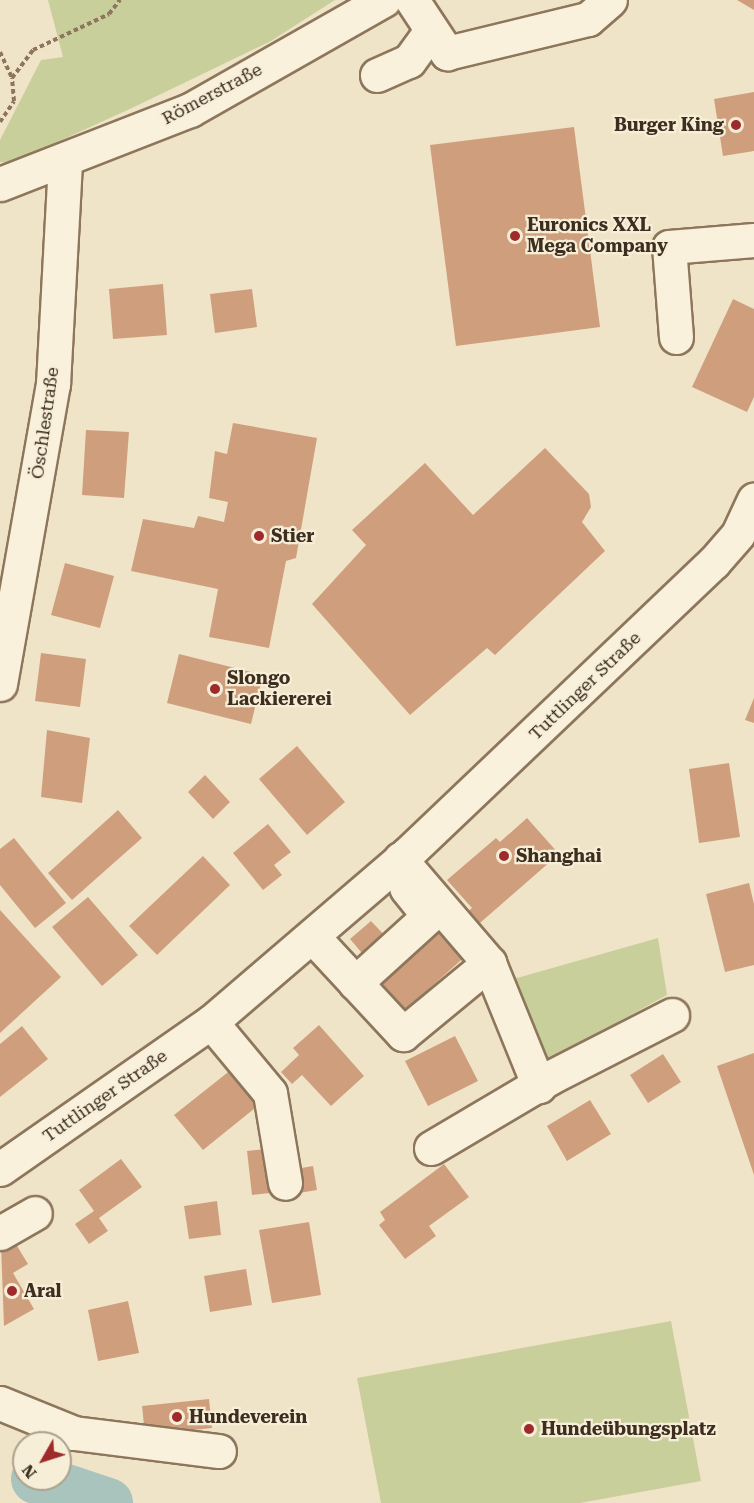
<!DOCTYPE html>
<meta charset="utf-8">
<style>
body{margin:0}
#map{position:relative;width:754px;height:1503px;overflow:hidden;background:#f0e4c8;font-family:"Roboto Serif",serif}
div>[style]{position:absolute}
.green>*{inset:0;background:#c9cf9b}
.river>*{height:50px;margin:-25px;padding:0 25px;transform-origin:25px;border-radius:25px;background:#a9c4bc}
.building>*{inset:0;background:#cf9f7d}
.path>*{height:4px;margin-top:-2px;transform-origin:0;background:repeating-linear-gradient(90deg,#8d765c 0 4.5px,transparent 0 7.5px)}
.roads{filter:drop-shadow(2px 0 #8d765c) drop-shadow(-2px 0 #8d765c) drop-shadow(0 2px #8d765c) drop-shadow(0 -2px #8d765c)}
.minor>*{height:33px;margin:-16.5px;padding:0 16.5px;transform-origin:16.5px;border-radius:16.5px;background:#faf1dc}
.dots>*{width:16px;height:16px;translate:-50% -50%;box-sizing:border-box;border:3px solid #f7eed8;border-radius:50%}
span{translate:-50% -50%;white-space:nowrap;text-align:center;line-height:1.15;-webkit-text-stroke:4.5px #f7eed8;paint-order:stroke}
.street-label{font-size:18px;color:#3d2e20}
.poi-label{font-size:18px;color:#3d2e20;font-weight:700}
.right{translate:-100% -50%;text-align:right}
.left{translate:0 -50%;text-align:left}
.north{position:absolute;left:12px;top:1431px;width:60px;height:60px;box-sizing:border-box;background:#f7eed8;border:2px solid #ada18e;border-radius:50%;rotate:231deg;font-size:16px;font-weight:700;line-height:24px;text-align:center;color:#3d2e20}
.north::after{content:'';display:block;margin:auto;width:21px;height:27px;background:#9e2a2b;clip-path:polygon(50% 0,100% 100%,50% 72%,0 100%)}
</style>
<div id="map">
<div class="green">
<div style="clip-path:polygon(48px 0,335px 0,271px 41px,132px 108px,11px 163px,0 162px,0 140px,41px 60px,63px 57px)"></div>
<div style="clip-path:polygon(658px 938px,667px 995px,544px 1063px,510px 980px)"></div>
<div style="clip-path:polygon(671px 1321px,701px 1481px,580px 1503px,381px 1503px,357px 1378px)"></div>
</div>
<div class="river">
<div style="left:36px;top:1479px;width:76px;rotate:18.4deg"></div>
</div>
<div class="building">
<div style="clip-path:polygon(737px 0,754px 0,754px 10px)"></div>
<div style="clip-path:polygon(754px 92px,754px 151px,723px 156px,714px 99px)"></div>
<div style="clip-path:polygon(574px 127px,600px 327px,456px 346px,430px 145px)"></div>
<div style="clip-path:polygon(163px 284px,167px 335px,113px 339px,109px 289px)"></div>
<div style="clip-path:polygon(252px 289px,257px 327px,215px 333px,210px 294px)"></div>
<div style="clip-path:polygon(733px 299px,754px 309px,754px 397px,747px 412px,692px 387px)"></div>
<div style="clip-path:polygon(233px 423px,317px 438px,296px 558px,286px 561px,269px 648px,209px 637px,218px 589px,131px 571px,143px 519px,194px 528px,198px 516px,224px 522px,228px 502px,209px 498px,215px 451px,227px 454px)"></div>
<div style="clip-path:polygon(86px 430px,129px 432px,124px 498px,82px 495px)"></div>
<div style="clip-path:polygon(545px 448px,589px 494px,591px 507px,582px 522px,605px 551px,495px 655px,487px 648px,410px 715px,312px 604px,366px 545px,352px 530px,425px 463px,473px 515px)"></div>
<div style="clip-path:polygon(65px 563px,114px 576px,100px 628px,51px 615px)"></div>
<div style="clip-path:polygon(41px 653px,86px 659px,80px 707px,35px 701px)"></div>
<div style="clip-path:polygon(179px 654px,263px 675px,251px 724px,167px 703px)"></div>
<div style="clip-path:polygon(754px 698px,754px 723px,745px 720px)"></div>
<div style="clip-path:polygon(47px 730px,90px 738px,82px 803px,41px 797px)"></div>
<div style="clip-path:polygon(297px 746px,345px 802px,307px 835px,259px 779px)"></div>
<div style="clip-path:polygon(729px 763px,740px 837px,699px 843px,689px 769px)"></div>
<div style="clip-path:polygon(205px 775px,230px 802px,213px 819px,188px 792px)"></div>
<div style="clip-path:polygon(118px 810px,142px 838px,72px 900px,48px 873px)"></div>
<div style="clip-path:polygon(527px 818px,559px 854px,473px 929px,462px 916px,472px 908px,447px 880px,496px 838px,500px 842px)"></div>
<div style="clip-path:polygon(268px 824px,291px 852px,274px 865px,282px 875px,263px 890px,233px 853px)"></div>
<div style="clip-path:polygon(14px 838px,66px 903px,35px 928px,0 885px,0 849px)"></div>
<div style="clip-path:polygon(203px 856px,230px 885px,157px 955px,129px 926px)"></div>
<div style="clip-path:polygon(749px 883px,754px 904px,754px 965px,725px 972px,706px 894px)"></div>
<div style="clip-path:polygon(88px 897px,138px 955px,102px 986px,52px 927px)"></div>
<div style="clip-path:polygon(0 910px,61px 977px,0 1033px)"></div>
<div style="clip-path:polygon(440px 918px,470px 952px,400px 1015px,369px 981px)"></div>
<div style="clip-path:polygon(371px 921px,389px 940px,367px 959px,350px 939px)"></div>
<div style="clip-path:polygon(319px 1025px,364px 1076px,331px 1106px,302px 1075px,292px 1084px,281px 1072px,299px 1055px,293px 1048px)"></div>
<div style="clip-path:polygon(22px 1026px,48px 1059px,0 1097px,0 1044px)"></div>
<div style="clip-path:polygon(455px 1036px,478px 1081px,428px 1106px,405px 1061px)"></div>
<div style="clip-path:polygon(754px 1053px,754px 1175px,717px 1066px)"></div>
<div style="clip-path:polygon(663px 1054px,681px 1082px,648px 1103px,630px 1075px)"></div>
<div style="clip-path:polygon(232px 1069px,260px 1104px,203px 1150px,174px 1115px)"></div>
<div style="clip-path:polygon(590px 1100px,611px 1134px,567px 1161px,547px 1126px)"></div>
<div style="clip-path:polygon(266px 1149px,270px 1193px,252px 1195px,247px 1151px)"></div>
<div style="clip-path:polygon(121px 1159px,142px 1187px,99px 1218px,108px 1231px,89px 1244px,75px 1224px,94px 1211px,79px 1190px)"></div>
<div style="clip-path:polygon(444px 1164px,469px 1197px,429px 1226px,436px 1236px,405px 1259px,379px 1225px,385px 1220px,380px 1212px)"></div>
<div style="clip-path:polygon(313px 1166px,317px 1190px,293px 1194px,289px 1170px)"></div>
<div style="clip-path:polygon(217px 1201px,221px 1235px,189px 1239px,184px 1206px)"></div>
<div style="clip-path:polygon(0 1218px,28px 1264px,13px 1273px,34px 1309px,4px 1326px)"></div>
<div style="clip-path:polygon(309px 1222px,321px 1295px,272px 1303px,259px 1230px)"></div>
<div style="clip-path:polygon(246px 1269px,252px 1305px,210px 1312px,204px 1276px)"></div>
<div style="clip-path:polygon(128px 1301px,139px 1353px,98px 1361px,88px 1310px)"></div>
<div style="clip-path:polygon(209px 1399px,212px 1428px,145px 1435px,142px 1406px)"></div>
</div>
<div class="path">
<div style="left:0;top:52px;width:29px;rotate:65deg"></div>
<div style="left:0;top:122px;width:25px;rotate:-56deg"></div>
<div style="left:14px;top:101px;width:23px;rotate:-95deg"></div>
<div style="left:12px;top:78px;width:35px;rotate:-53deg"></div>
<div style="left:33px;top:50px;width:84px;rotate:-25.3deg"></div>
<div style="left:109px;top:14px;width:18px;rotate:-52deg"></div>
</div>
<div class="roads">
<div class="minor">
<div style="left:412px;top:0;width:64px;rotate:56.6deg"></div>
<div style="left:447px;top:53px;width:145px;rotate:-13.6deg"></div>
<div style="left:588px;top:19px;width:29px;rotate:-41deg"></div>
<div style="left:377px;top:75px;width:35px;rotate:-24deg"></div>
<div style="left:409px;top:61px;width:37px;rotate:-54deg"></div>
<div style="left:0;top:184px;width:204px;rotate:-21.3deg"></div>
<div style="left:190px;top:110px;width:223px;rotate:-29.6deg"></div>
<div style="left:676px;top:337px;width:90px;rotate:-94.4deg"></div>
<div style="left:669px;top:247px;width:85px;rotate:-4.7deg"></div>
<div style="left:0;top:684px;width:305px;rotate:-80deg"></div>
<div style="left:53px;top:384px;width:225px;rotate:-86.9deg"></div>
<div style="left:400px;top:859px;width:137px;rotate:49.4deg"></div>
<div style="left:489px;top:963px;width:133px;rotate:67.9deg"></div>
<div style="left:312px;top:936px;width:134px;rotate:47.1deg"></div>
<div style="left:403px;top:1034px;width:112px;rotate:-39.5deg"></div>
<div style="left:355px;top:983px;width:100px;rotate:-42.2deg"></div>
<div style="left:429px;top:916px;width:36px;rotate:-129deg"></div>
<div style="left:211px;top:1022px;width:92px;rotate:50.3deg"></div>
<div style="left:270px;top:1093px;width:91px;rotate:80.5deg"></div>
<div style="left:431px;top:1148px;width:139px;rotate:-30.6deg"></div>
<div style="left:551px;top:1077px;width:136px;rotate:-27.1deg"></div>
<div style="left:0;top:1169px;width:257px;rotate:-34.9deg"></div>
<div style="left:211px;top:1022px;width:257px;rotate:-40.6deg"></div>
<div style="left:406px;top:855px;width:424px;rotate:-43.6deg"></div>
<div style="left:713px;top:563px;width:38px;rotate:-49deg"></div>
<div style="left:738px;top:534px;width:38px;rotate:-65deg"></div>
<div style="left:0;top:1233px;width:40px;rotate:-29.7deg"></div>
<div style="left:0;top:1403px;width:80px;rotate:22.1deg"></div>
<div style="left:74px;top:1433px;width:146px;rotate:7.1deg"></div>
</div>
</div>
<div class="dots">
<div style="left:736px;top:125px;background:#9e2a2b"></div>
<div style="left:515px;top:236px;background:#9e2a2b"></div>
<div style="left:259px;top:536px;background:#9e2a2b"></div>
<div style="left:215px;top:689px;background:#9e2a2b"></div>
<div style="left:504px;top:856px;background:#9e2a2b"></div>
<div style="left:12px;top:1291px;background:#9e2a2b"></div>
<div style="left:177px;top:1417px;background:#9e2a2b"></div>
<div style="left:529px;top:1429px;background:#9e2a2b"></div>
</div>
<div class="street-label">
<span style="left:212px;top:94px;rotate:-28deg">Römerstraße</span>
<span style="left:45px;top:423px;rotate:-82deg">Öschlestraße</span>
<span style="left:585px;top:686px;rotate:-44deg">Tuttlinger Straße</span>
<span style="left:105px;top:1096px;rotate:-35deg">Tuttlinger Straße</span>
</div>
<div class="poi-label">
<span class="right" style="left:724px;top:125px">Burger King</span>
<span class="left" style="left:527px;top:236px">Euronics XXL<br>Mega Company</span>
<span class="left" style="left:271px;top:536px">Stier</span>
<span class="left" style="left:227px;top:689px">Slongo<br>Lackiererei</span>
<span class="left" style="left:516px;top:856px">Shanghai</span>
<span class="left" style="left:24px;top:1291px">Aral</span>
<span class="left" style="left:189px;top:1417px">Hundeverein</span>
<span class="left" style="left:541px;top:1429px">Hundeübungsplatz</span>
</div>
<div class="north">N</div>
</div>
